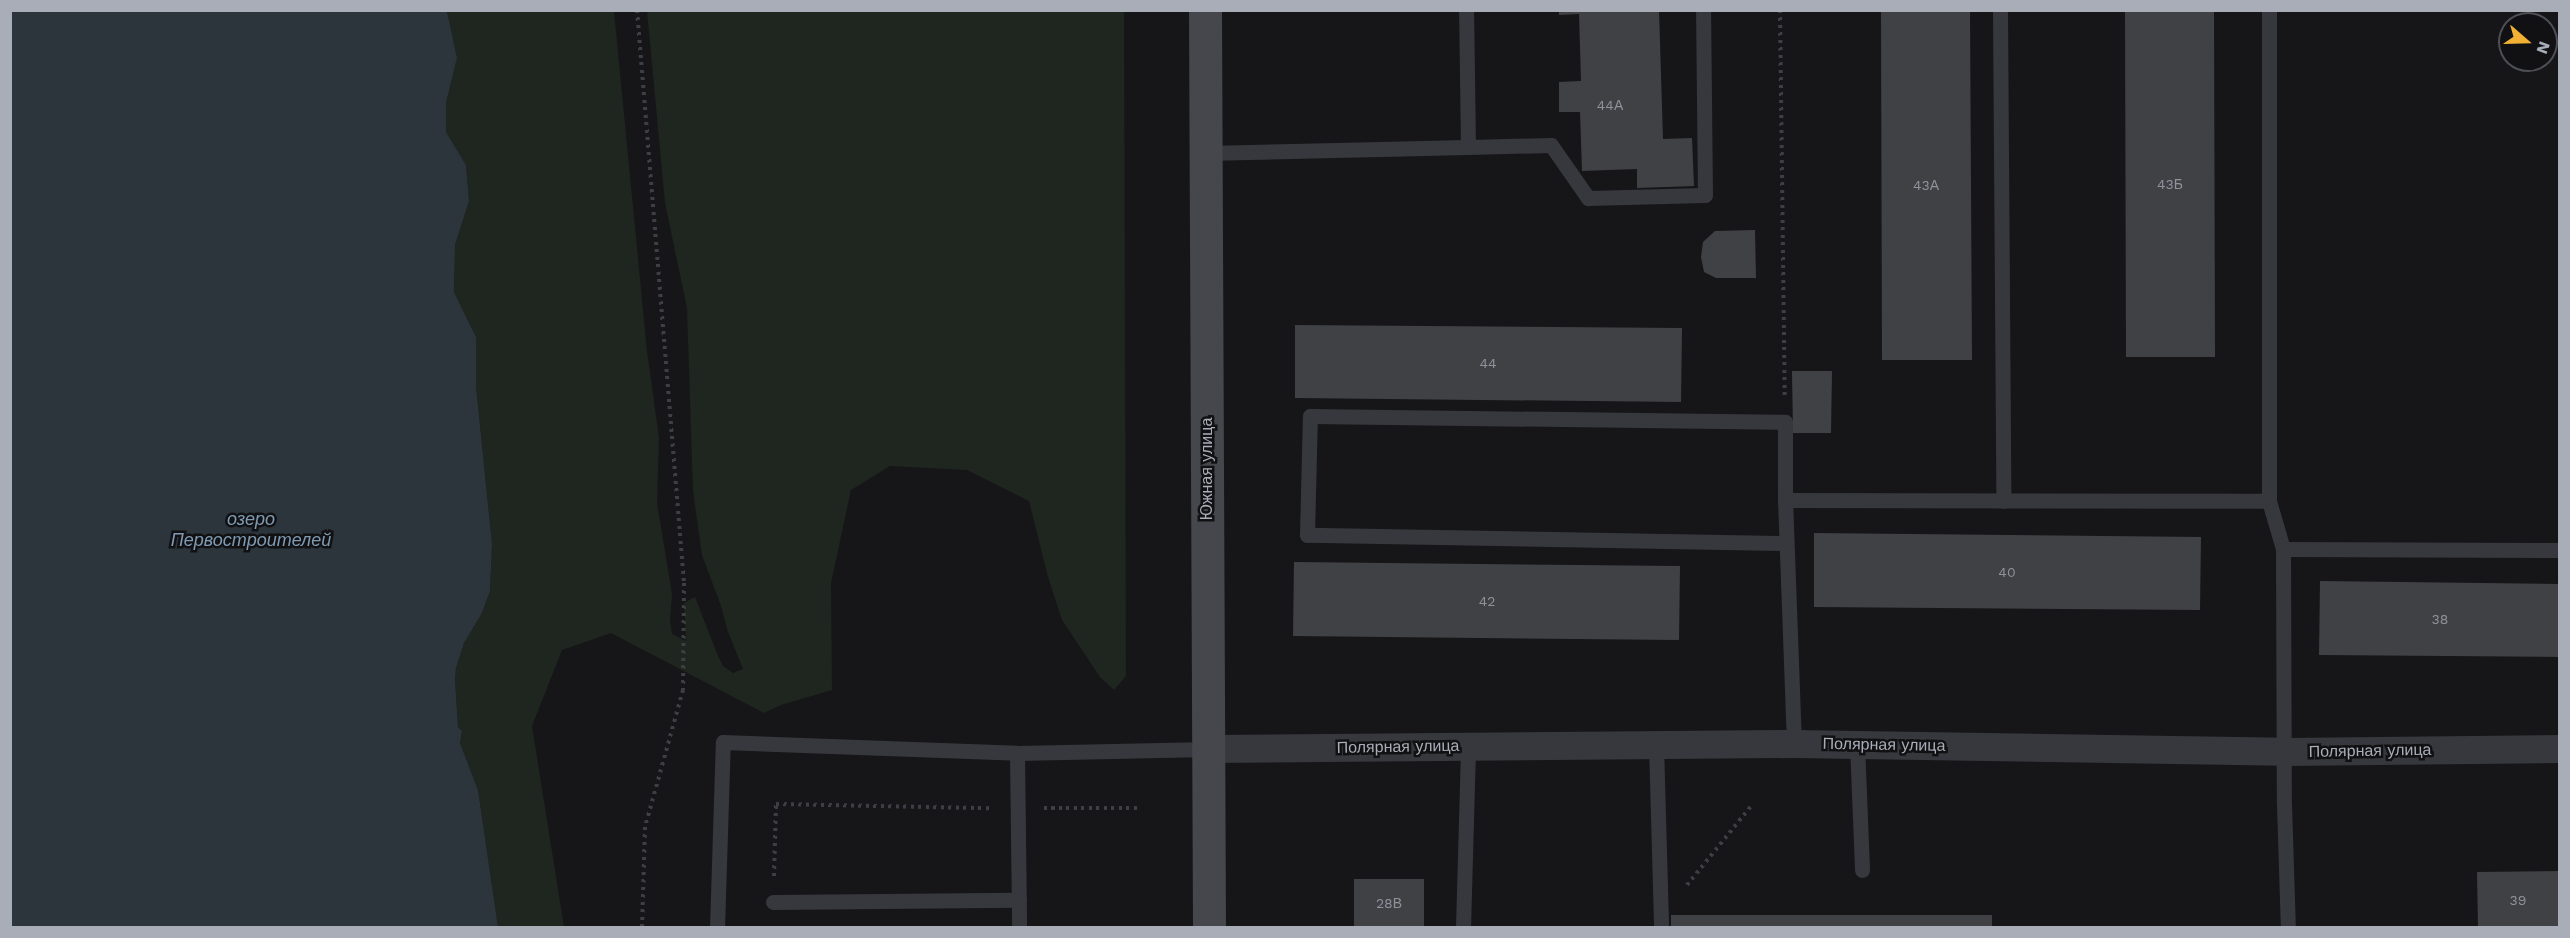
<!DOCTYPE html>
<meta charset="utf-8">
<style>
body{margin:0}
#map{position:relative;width:2570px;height:938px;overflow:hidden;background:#161618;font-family:"Work Sans",sans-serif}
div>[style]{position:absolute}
.green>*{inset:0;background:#1e261f}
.water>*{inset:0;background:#2c353c}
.building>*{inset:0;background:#404145}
.path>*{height:4px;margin-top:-2px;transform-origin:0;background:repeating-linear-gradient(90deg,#3d3f44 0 3px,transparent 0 7.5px)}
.service>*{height:15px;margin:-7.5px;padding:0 7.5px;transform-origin:7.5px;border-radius:7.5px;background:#37383d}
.minor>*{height:28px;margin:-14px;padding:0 14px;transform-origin:14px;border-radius:14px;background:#37383d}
.secondary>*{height:33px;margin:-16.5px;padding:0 16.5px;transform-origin:16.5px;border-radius:16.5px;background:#45474d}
span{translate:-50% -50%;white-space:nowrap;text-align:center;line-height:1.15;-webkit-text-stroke:5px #111113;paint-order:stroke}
.number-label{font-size:14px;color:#8e929b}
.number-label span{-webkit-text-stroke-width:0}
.street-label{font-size:16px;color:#a8adb8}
.water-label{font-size:18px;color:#7f9bb3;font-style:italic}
.frame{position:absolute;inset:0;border:12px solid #a8adb8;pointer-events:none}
.north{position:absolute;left:2498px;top:12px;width:60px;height:60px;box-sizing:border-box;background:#111113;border:2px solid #4d4f55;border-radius:50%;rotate:110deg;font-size:16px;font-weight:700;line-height:24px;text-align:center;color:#a8adb8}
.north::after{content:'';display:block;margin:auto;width:21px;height:27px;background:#f2b134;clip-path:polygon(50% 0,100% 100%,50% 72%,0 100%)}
</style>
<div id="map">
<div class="green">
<div style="clip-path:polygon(447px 11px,614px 11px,647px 351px,659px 438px,657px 503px,672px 594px,670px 620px,672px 634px,686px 641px,684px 603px,695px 597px,718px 656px,723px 666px,733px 673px,743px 669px,728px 632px,721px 606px,702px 555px,693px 491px,687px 308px,665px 203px,647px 11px,1124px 11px,1126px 676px,1114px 690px,1100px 677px,1062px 620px,1048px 577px,1029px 501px,967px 470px,890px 466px,851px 490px,831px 583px,832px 690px,781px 705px,764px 713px,611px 633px,562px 650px,532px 726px,564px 927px,498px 927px,478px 790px,460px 743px,462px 731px,458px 727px,455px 680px,456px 668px,464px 643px,482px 613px,490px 591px,492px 544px,476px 386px,476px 337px,454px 292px,455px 245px,469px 201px,466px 165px,446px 132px,446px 103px,457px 58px)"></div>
</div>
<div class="water">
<div style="clip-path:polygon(10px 11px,447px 11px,457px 58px,446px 103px,446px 132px,466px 165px,469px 201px,455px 245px,454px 292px,476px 337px,476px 386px,492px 544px,490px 591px,482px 613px,464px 643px,456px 668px,455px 680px,458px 727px,462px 731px,460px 743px,478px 790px,498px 927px,11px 927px)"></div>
</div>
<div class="building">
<div style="clip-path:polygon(1559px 10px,1659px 10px,1663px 139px,1692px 138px,1694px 186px,1637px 188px,1637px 169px,1582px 171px,1580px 112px,1559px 112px,1559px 82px,1581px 81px,1579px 14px,1559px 15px)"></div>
<div style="clip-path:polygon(1881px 10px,1970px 10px,1972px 360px,1882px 360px)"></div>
<div style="clip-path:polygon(2125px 10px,2214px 10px,2215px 357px,2126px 357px)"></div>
<div style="clip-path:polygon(1755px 230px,1756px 278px,1716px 278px,1704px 272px,1701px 257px,1703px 242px,1715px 231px)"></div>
<div style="clip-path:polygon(1295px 325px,1682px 328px,1681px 402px,1295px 398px)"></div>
<div style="clip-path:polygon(1792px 371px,1832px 371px,1831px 433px,1793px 433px)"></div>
<div style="clip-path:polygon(1814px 533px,2201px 537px,2200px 610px,1814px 607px)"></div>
<div style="clip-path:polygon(1294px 562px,1680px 566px,1679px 640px,1293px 636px)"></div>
<div style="clip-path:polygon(2320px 581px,2560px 584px,2560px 657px,2319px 655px)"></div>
<div style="clip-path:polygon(2560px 871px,2560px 928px,2478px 928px,2477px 872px)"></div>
<div style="clip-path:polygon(1354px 879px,1424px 879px,1424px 928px,1354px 928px)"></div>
<div style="clip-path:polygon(1671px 915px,1992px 915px,1992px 928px,1671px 928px)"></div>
</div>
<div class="path">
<div style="left:637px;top:10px;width:575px;rotate:85.31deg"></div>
<div style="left:684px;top:583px;width:107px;rotate:90.5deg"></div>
<div style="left:683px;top:690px;width:142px;rotate:105.5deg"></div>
<div style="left:645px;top:827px;width:101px;rotate:91.7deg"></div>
<div style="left:1780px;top:10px;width:387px;rotate:89.3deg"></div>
<div style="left:1044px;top:808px;width:94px"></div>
<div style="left:774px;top:876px;width:72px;rotate:-88.4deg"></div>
<div style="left:776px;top:804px;width:215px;rotate:1.1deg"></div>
<div style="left:1687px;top:885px;width:103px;rotate:-50.9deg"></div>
</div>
<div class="service">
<div style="left:2000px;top:10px;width:491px;rotate:89.6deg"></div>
<div style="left:2269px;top:10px;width:491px;rotate:90deg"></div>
<div style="left:2269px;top:501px;width:50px;rotate:73.7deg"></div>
<div style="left:2283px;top:549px;width:255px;rotate:89.8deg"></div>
<div style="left:2284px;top:804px;width:124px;rotate:88.2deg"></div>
<div style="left:1468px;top:147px;width:83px;rotate:-1.4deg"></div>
<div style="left:1551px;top:145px;width:65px;rotate:55.1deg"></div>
<div style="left:1588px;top:198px;width:117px;rotate:-1.5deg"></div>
<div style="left:1705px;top:195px;width:185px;rotate:-90.6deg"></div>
<div style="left:1205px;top:153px;width:263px;rotate:-1.3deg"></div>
<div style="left:1468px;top:147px;width:137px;rotate:-90.8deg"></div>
<div style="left:1785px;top:543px;width:478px;rotate:-179deg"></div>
<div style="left:1307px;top:535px;width:119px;rotate:-88.6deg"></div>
<div style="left:1310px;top:416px;width:475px;rotate:0.7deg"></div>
<div style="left:1785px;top:422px;width:78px;rotate:90deg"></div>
<div style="left:2283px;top:549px;width:277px;rotate:0.2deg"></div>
<div style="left:1656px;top:744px;width:184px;rotate:88.4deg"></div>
<div style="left:1794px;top:744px;width:244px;rotate:-92.1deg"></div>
<div style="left:1785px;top:500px;width:484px;rotate:0.1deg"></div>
<div style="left:1857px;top:744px;width:126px;rotate:87.7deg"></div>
<div style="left:1017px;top:753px;width:175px;rotate:89.3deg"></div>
<div style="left:773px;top:902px;width:246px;rotate:-0.5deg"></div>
<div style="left:717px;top:928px;width:186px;rotate:-88.2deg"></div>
<div style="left:723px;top:742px;width:294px;rotate:2.1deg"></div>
<div style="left:1017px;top:753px;width:191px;rotate:-1.2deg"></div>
<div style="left:1463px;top:928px;width:182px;rotate:-88.4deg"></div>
</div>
<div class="minor">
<div style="left:1208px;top:749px;width:586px;rotate:-0.49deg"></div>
<div style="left:1794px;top:744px;width:490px;rotate:0.9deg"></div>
<div style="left:2284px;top:752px;width:276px;rotate:-0.6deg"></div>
</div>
<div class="secondary">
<div style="left:1205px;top:10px;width:918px;rotate:89.75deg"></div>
</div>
<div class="number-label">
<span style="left:1610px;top:105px">44А</span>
<span style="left:2170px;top:184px">43Б</span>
<span style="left:1926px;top:185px">43А</span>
<span style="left:1488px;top:363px">44</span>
<span style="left:2007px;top:572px">40</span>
<span style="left:1487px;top:601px">42</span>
<span style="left:2440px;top:619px">38</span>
<span style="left:2518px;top:900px">39</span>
<span style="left:1389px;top:903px">28В</span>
</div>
<div class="street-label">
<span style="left:1207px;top:469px;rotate:-90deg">Южная улица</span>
<span style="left:1884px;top:745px;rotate:1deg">Полярная улица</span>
<span style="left:1398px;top:747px;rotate:-1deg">Полярная улица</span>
<span style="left:2370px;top:751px;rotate:-1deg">Полярная улица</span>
</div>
<div class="water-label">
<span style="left:251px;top:530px">озеро<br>Первостроителей</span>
</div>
<div class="frame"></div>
<div class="north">N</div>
</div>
